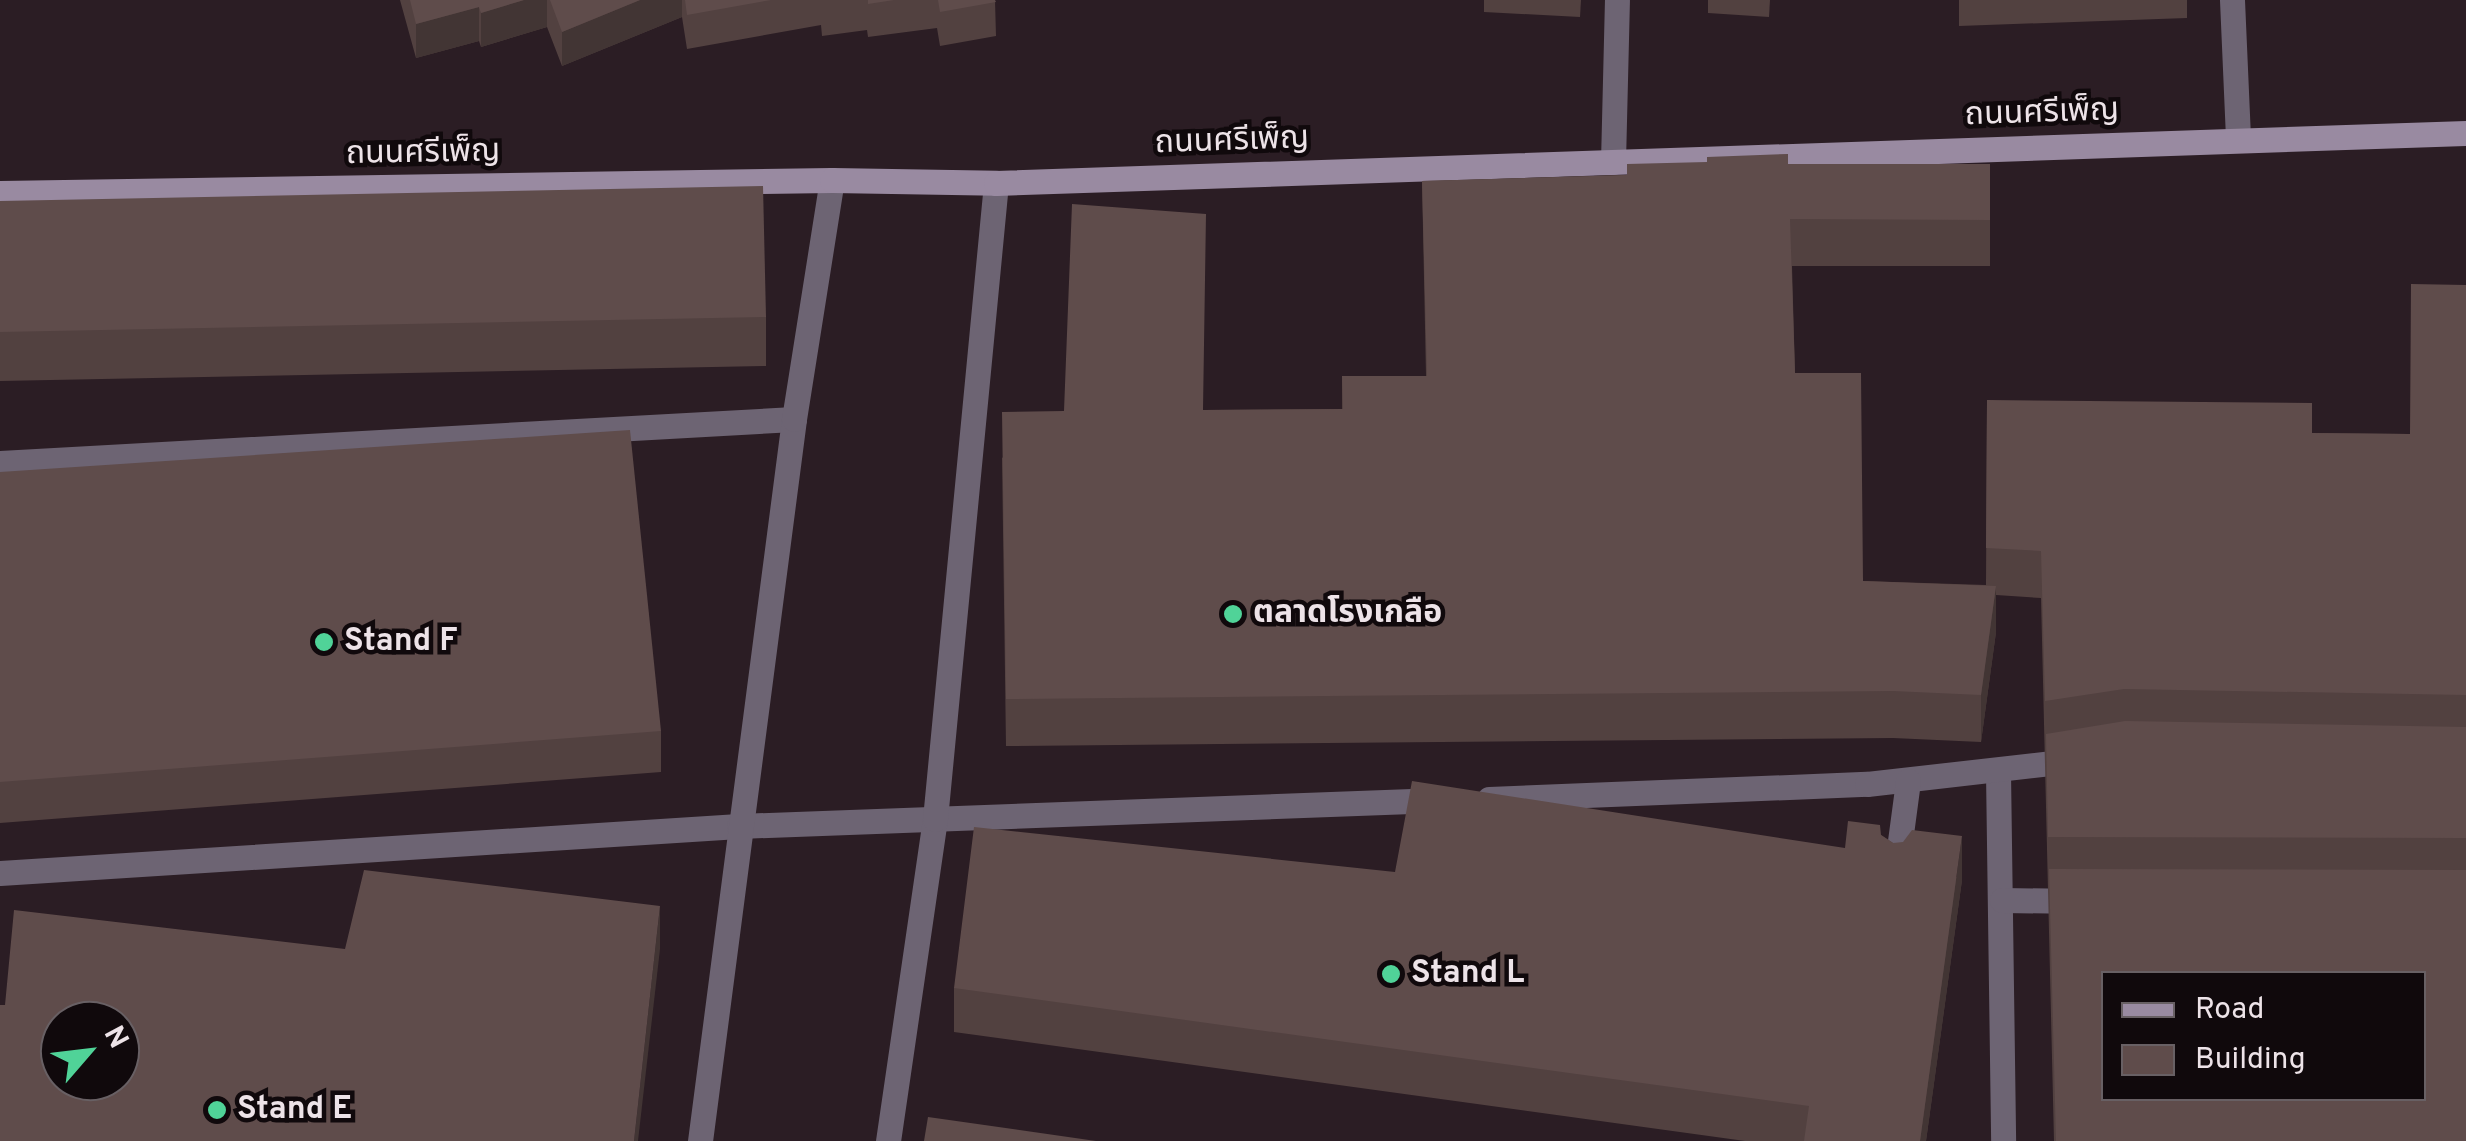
<!DOCTYPE html>
<meta charset="utf-8">
<style>
body{margin:0}
#map{position:relative;width:2466px;height:1141px;overflow:hidden;background:#2b1d24;font-family:Overpass,"Noto Sans Thai",sans-serif}
div>[style]{position:absolute}
.lane>*{height:25px;margin:-12.5px;padding:0 12.5px;transform-origin:12.5px;border-radius:12.5px;background:#6d6473}
.street>*{height:25px;margin:-12.5px;padding:0 12.5px;transform-origin:12.5px;border-radius:12.5px;background:#6d6473}
.secondary>*{height:25px;margin:-12.5px;padding:0 12.5px;transform-origin:12.5px;border-radius:12.5px;background:#998aa1}
.wall>*{inset:0;background:#524140}
.shaded-wall>*{inset:0;background:#423534}
.building>*{inset:0;background:#5f4c4b}
.dots>*{width:28px;height:28px;translate:-50% -50%;box-sizing:border-box;border:5px solid #10090c;border-radius:50%}
span{translate:-50% -50%;white-space:nowrap;text-align:center;line-height:1.15;-webkit-text-stroke:9px #10090c;paint-order:stroke}
.street-label{font-size:32px;color:#ede3e8}
.poi-label{font-size:32px;color:#ede3e8;font-weight:700}
.left{translate:0 -50%;text-align:left}
.legend{position:absolute;left:2101px;top:971px;width:325px;height:130px;box-sizing:border-box;background:#10090c;border:2px solid #686064;margin:0;padding:12px 18px;list-style:none;font-size:30px;color:#ede3e8}
.legend li{display:flex;align-items:center;gap:20px;height:50px}
.legend b{width:50px;border:2px solid #686064}
.north{position:absolute;left:40px;top:1001px;width:100px;height:100px;box-sizing:border-box;background:#10090c;border:2px solid #686064;border-radius:50%;rotate:62deg;font-size:28px;font-weight:700;line-height:40px;text-align:center;color:#ede3e8}
.north::after{content:'';display:block;margin:auto;width:35px;height:45px;background:#50d398;clip-path:polygon(50% 0,100% 100%,50% 72%,0 100%)}
</style>
<div id="map">
<div class="lane">
<div style="left:0;top:463px;width:795px;rotate:-3.17deg"></div>
<div style="left:1998px;top:772px;width:369px;rotate:89.2deg"></div>
<div style="left:1489px;top:799px;width:378px;rotate:-2.3deg"></div>
<div style="left:1867px;top:784px;width:211px;rotate:-6.5deg"></div>
<div style="left:1896px;top:871px;width:91px;rotate:-82.4deg"></div>
<div style="left:0;top:873px;width:740px;rotate:-3.64deg"></div>
<div style="left:739px;top:826px;width:700px;rotate:-2.13deg"></div>
<div style="left:2002px;top:900px;width:80px;rotate:0.7deg"></div>
<div style="left:700px;top:1141px;width:728px;rotate:-82.58deg"></div>
<div style="left:794px;top:419px;width:242px;rotate:-81deg"></div>
<div style="left:888px;top:1141px;width:325px;rotate:-81.7deg"></div>
<div style="left:935px;top:819px;width:639px;rotate:-84.52deg"></div>
</div>
<div class="street">
<div style="left:2232px;top:0;width:140px;rotate:87.5deg"></div>
<div style="left:1613px;top:162px;width:162px;rotate:-88.6deg"></div>
</div>
<div class="secondary">
<div style="left:0;top:193px;width:832px;rotate:-0.9deg"></div>
<div style="left:832px;top:180px;width:164px;rotate:1deg"></div>
<div style="left:996px;top:183px;width:1471px;rotate:-1.95deg"></div>
</div>
<div class="wall">
<div style="clip-path:polygon(400px 0,995px 0,996px 36px,940px 46px,937px 28px,868px 37px,867px 30px,822px 36px,821px 25px,687px 49px,682px 17px,562px 66px,547px 27px,481px 47px,479px 41px,416px 58px)"></div>
<div style="clip-path:polygon(1484px 0,1581px 0,1580px 17px,1484px 12px)"></div>
<div style="clip-path:polygon(1708px 0,1770px 0,1769px 17px,1708px 13px)"></div>
<div style="clip-path:polygon(1959px 0,2187px 0,2187px 18px,1959px 26px)"></div>
<div style="clip-path:polygon(1788px 164px,1990px 164px,1990px 266px,1792px 266px,1795px 373px,1863px 581px,1986px 585px,1987px 400px,2312px 433px,2410px 434px,2466px 285px,2466px 1141px,2054px 1141px,2041px 598px,1996px 595px,1996px 632px,1981px 742px,1893px 738px,1006px 746px,1002px 458px,1064px 411px,1342px 409px,1342px 376px,1426px 376px,1422px 181px,1627px 175px)"></div>
<div style="clip-path:polygon(0 201px,766px 317px,766px 366px,0 381px)"></div>
<div style="clip-path:polygon(0 472px,661px 731px,661px 772px,0 823px)"></div>
<div style="clip-path:polygon(1881px 835px,1893px 843px,1962px 880px,1926px 1141px,1745px 1141px,954px 1032px,954px 988px,1395px 872px,1845px 848px)"></div>
</div>
<div class="shaded-wall">
<div style="clip-path:polygon(524px 0,547px 0,547px 27px,481px 47px,481px 13px)"></div>
<div style="clip-path:polygon(640px 0,682px 0,682px 17px,562px 66px,562px 32px)"></div>
<div style="clip-path:polygon(479px 7px,479px 41px,416px 58px,416px 24px)"></div>
<div style="clip-path:polygon(1996px 586px,1996px 632px,1981px 742px,1981px 695px)"></div>
<div style="clip-path:polygon(1962px 836px,1962px 880px,1926px 1141px,1920px 1141px)"></div>
<div style="clip-path:polygon(660px 906px,660px 949px,638px 1141px,634px 1141px)"></div>
</div>
<div class="building">
<div style="clip-path:polygon(410px 0,524px 0,481px 13px,479px 7px,416px 24px)"></div>
<div style="clip-path:polygon(550px 0,640px 0,562px 32px)"></div>
<div style="clip-path:polygon(685px 0,771px 0,687px 15px)"></div>
<div style="clip-path:polygon(868px 0,894px 0,868px 4px)"></div>
<div style="clip-path:polygon(938px 0,995px 0,996px 2px,940px 12px)"></div>
<div style="clip-path:polygon(1788px 154px,1788px 164px,1990px 164px,1990px 220px,1790px 219px,1795px 373px,1861px 373px,1863px 581px,1996px 586px,1981px 695px,1893px 691px,1006px 699px,1002px 412px,1064px 411px,1072px 204px,1206px 214px,1203px 410px,1343px 409px,1342px 376px,1427px 376px,1422px 181px,1627px 175px,1627px 164px,1707px 162px,1707px 157px)"></div>
<div style="clip-path:polygon(763px 186px,766px 317px,0 332px,0 201px)"></div>
<div style="clip-path:polygon(2411px 284px,2466px 285px,2466px 695px,2124px 689px,2045px 701px,2041px 551px,1986px 548px,1987px 400px,2312px 403px,2312px 433px,2410px 434px)"></div>
<div style="clip-path:polygon(630px 430px,661px 731px,0 782px,0 472px)"></div>
<div style="clip-path:polygon(2125px 721px,2466px 727px,2466px 838px,2048px 837px,2046px 734px)"></div>
<div style="clip-path:polygon(1412px 781px,1845px 848px,1848px 821px,1880px 825px,1881px 835px,1893px 843px,1903px 842px,1912px 830px,1962px 836px,1920px 1141px,1804px 1141px,1809px 1106px,954px 988px,974px 827px,1395px 872px)"></div>
<div style="clip-path:polygon(evenodd,2049px 869px,2466px 870px,2466px 1141px,2056px 1141px,2049px 869px,2104px 974px,2424px 974px,2424px 1098px,2104px 1098px,2104px 974px)"></div>
<div style="clip-path:polygon(evenodd,364px 870px,660px 906px,634px 1141px,0 1141px,0 1005px,5px 1005px,14px 910px,345px 949px,364px 870px,60px 1021px,120px 1021px,120px 1081px,60px 1081px,60px 1021px)"></div>
<div style="clip-path:polygon(928px 1117px,1096px 1141px,924px 1141px)"></div>
</div>
<div class="dots">
<div style="left:1233px;top:614px;background:#50d398"></div>
<div style="left:324px;top:642px;background:#50d398"></div>
<div style="left:1391px;top:974px;background:#50d398"></div>
<div style="left:217px;top:1110px;background:#50d398"></div>
</div>
<div class="street-label">
<span style="left:2042px;top:114px;rotate:-2deg">ถนนศรีเพ็ญ</span>
<span style="left:1232px;top:142px;rotate:-2deg">ถนนศรีเพ็ญ</span>
<span style="left:423px;top:154px;rotate:-1deg">ถนนศรีเพ็ญ</span>
</div>
<div class="poi-label">
<span class="left" style="left:1253px;top:614px">ตลาดโรงเกลือ</span>
<span class="left" style="left:344px;top:642px">Stand F</span>
<span class="left" style="left:1411px;top:974px">Stand L</span>
<span class="left" style="left:237px;top:1110px">Stand E</span>
</div>
<ul class="legend">
<li><b style="height:12px;background:#998aa1"></b>Road</li>
<li><b style="height:28px;background:#5f4c4b"></b>Building</li>
</ul>
<div class="north">N</div>
</div>
